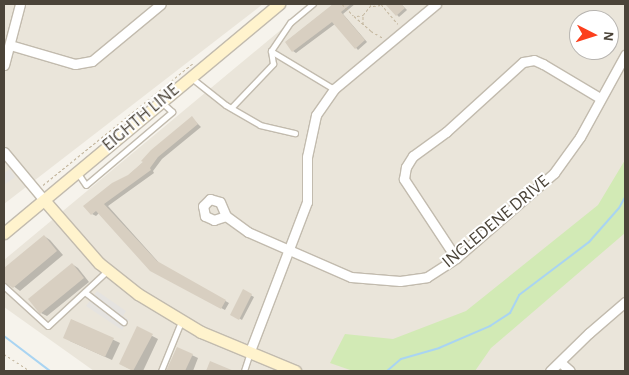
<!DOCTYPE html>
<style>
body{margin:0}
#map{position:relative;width:629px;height:375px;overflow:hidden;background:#f6f3ec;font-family:"Alegreya Sans",sans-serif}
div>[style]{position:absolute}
.residential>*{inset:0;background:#eae5da}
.green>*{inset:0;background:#d2eab5}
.parking>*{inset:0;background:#e5e3e0}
.shadow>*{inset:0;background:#0003}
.stream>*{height:2px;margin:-1px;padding:0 1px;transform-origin:1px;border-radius:1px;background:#a9d4f2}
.building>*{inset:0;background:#d8cfc1}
.path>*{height:1px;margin-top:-0.5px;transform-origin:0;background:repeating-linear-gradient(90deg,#c4b79f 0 2.5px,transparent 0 5px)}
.roads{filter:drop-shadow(1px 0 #c2bbae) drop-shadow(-1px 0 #c2bbae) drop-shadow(0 1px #c2bbae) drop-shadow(0 -1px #c2bbae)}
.lane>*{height:4.5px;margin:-2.25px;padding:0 2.25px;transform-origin:2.25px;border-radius:2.25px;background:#fff}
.street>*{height:9px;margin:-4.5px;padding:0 4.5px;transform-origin:4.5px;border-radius:4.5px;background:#fff}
.secondary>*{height:11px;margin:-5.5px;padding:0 5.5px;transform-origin:5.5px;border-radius:5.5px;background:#fff3cd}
span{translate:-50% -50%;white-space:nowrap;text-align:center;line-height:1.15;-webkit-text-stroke:4px #fff;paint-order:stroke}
.street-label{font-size:18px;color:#4b4439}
.frame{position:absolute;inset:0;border:5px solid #4b4439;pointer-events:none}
.north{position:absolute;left:569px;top:10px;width:50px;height:50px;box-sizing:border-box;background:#fff;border:1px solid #b7b4b0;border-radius:50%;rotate:95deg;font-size:14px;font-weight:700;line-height:20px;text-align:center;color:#4b4439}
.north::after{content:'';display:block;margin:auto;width:18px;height:22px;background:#fc3f1d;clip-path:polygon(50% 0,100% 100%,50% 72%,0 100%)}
</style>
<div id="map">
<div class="residential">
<div style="clip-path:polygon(4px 4px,263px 4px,4px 204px)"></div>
<div style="clip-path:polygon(evenodd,312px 4px,625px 4px,625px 371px,94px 371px,4px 307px,4px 260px,312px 4px,579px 20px,609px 20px,609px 50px,579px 50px,579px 20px)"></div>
</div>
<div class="green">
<div style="clip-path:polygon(625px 160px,625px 233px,491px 348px,475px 371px,353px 371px,330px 363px,345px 334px,393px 339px,466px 311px,598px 205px)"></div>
</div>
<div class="parking">
<div style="clip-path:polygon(10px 169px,15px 177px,4px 185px,4px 173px)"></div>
<div style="clip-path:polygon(97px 291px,126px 311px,123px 316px,129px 320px,122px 330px,86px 306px)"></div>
</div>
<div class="shadow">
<div style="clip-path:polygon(334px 4px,355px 4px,343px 14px,367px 42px,358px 50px,335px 24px,296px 53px,293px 51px,286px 42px)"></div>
<div style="clip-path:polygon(387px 4px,401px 4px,407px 10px,399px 17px)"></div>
<div style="clip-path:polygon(192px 118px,201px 127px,162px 159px,153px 171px,154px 173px,108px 206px,161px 265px,229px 303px,225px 310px,151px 270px,99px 213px,96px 216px,92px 214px,128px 176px)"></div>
<div style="clip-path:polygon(44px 236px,50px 240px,63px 255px,20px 291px,4px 279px,4px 269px)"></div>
<div style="clip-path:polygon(72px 264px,78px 268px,89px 282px,47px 316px,41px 313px)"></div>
<div style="clip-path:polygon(243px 291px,254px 297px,242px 320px,232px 314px)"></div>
<div style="clip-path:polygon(72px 320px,120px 343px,112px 360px,70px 341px)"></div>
<div style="clip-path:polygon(137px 328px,158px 339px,143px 371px,135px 371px,126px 367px)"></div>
<div style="clip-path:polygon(177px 348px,198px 358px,193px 371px,168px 371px)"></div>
</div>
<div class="stream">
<div style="left:4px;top:336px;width:58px;rotate:37.3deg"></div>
<div style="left:387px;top:371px;width:18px;rotate:-41deg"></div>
<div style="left:401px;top:359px;width:40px;rotate:-16deg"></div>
<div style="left:439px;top:348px;width:56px;rotate:-23.3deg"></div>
<div style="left:490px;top:326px;width:24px;rotate:-33deg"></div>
<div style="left:510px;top:313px;width:20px;rotate:-63deg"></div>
<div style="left:519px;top:295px;width:88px;rotate:-37.1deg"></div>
<div style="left:589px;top:242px;width:45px;rotate:-48.6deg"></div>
<div style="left:619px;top:208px;width:13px;rotate:-61deg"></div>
</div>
<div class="building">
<div style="clip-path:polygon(333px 4px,351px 4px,341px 12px,365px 40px,355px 49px,332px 22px,292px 52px,285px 42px)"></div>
<div style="clip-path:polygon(385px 4px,401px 4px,405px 8px,396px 16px)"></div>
<div style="clip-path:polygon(192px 116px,198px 124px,158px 157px,150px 168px,151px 170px,104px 204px,157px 261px,226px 300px,221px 309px,150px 271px,96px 211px,91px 215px,83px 206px,112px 183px,128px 175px,143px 162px,141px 161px,151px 150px)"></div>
<div style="clip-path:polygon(44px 235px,57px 251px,13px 288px,4px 282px,4px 268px)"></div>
<div style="clip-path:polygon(72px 263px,84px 278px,40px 314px,28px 299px)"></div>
<div style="clip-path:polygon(243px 289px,252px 294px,239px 320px,230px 315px)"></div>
<div style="clip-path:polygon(71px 319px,114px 338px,105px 357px,63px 338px)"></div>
<div style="clip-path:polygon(137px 326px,153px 334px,133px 371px,119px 364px)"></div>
<div style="clip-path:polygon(177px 347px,193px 354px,185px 371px,166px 371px)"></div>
<div style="clip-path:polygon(210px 361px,234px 371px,206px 371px)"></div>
</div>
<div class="path">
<div style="left:342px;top:4px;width:16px;rotate:45deg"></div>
<div style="left:381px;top:4px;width:26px;rotate:50deg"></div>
<div style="left:373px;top:6px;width:8px;rotate:-7deg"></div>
<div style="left:354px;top:16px;width:23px;rotate:41deg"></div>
<div style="left:371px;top:31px;width:14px;rotate:30deg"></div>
<div style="left:357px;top:16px;width:6px;rotate:-9deg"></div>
<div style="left:363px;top:15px;width:14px;rotate:-51deg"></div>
<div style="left:363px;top:24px;width:8px;rotate:-90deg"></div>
<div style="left:43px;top:185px;width:193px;rotate:-39.1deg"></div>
<div style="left:4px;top:354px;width:31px;rotate:33deg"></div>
</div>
<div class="roads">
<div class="lane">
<div style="left:271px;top:51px;width:74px;rotate:31.1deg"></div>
<div style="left:192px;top:78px;width:43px;rotate:38.5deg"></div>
<div style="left:226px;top:105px;width:39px;rotate:30deg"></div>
<div style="left:260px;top:125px;width:36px;rotate:13deg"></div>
<div style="left:231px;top:108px;width:61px;rotate:-46.3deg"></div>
<div style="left:273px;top:64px;width:13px;rotate:-99deg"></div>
<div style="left:271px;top:51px;width:34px;rotate:-56deg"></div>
<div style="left:290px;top:23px;width:30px;rotate:-40deg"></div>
<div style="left:78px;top:173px;width:14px;rotate:56deg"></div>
<div style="left:86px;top:185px;width:113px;rotate:-40.3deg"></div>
<div style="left:172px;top:112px;width:15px;rotate:-138deg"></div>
<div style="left:4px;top:286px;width:59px;rotate:42.3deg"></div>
<div style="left:48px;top:326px;width:81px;rotate:-43deg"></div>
<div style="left:85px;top:292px;width:49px;rotate:37.6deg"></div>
<div style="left:161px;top:371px;width:53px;rotate:-67.8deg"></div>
<div style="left:244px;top:371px;width:19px;rotate:-72deg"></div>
</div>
<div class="street">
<div style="left:10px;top:45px;width:68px;rotate:16.3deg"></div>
<div style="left:75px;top:64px;width:17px;rotate:-10deg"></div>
<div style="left:92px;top:61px;width:89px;rotate:-39.6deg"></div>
<div style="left:4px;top:65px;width:63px;rotate:-75.3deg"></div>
<div style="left:4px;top:152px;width:62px;rotate:50.2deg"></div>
<div style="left:210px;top:199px;width:10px;rotate:17deg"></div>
<div style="left:220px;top:202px;width:15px;rotate:67deg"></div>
<div style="left:226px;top:216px;width:13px;rotate:162deg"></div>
<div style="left:214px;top:220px;width:10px;rotate:-156deg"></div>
<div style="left:205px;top:216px;width:10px;rotate:-101deg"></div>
<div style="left:203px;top:206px;width:10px;rotate:-45deg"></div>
<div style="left:226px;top:216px;width:27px;rotate:36deg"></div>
<div style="left:248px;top:232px;width:112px;rotate:23.6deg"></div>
<div style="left:351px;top:277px;width:49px;rotate:4.7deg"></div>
<div style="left:400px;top:281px;width:27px;rotate:-8deg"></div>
<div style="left:427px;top:277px;width:35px;rotate:-33deg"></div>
<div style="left:456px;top:258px;width:130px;rotate:-40.9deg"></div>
<div style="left:554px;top:173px;width:44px;rotate:-54.2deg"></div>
<div style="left:580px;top:137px;width:94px;rotate:-61.2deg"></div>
<div style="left:456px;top:258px;width:95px;rotate:-123.4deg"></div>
<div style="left:404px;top:179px;width:12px;rotate:-81deg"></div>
<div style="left:406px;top:167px;width:13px;rotate:-58deg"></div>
<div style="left:413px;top:156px;width:41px;rotate:-36deg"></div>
<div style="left:446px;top:132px;width:104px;rotate:-42.3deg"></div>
<div style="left:523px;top:62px;width:11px;rotate:-10deg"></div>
<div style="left:534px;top:60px;width:10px;rotate:24deg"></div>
<div style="left:543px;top:64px;width:66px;rotate:30.8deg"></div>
<div style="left:250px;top:351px;width:160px;rotate:-69.1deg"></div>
<div style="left:307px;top:202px;width:45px;rotate:-90deg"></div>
<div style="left:307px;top:157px;width:43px;rotate:-77.9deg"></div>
<div style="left:316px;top:115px;width:32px;rotate:-55deg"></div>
<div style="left:334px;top:89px;width:133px;rotate:-39.8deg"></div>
<div style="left:560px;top:362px;width:13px;rotate:42deg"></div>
<div style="left:550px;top:371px;width:54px;rotate:-44.3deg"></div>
<div style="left:589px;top:333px;width:48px;rotate:-40.7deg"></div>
</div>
<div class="secondary">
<div style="left:44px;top:200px;width:84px;rotate:48.9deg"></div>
<div style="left:99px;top:263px;width:50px;rotate:38.5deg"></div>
<div style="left:138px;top:294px;width:74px;rotate:31.1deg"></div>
<div style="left:201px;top:332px;width:102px;rotate:22.5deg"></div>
<div style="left:4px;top:233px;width:358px;rotate:-39.8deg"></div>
</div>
</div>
<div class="street-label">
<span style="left:141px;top:118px;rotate:-40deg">EIGHTH LINE</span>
<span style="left:496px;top:222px;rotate:-40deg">INGLEDENE DRIVE</span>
</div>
<div class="frame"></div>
<div class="north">N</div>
</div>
